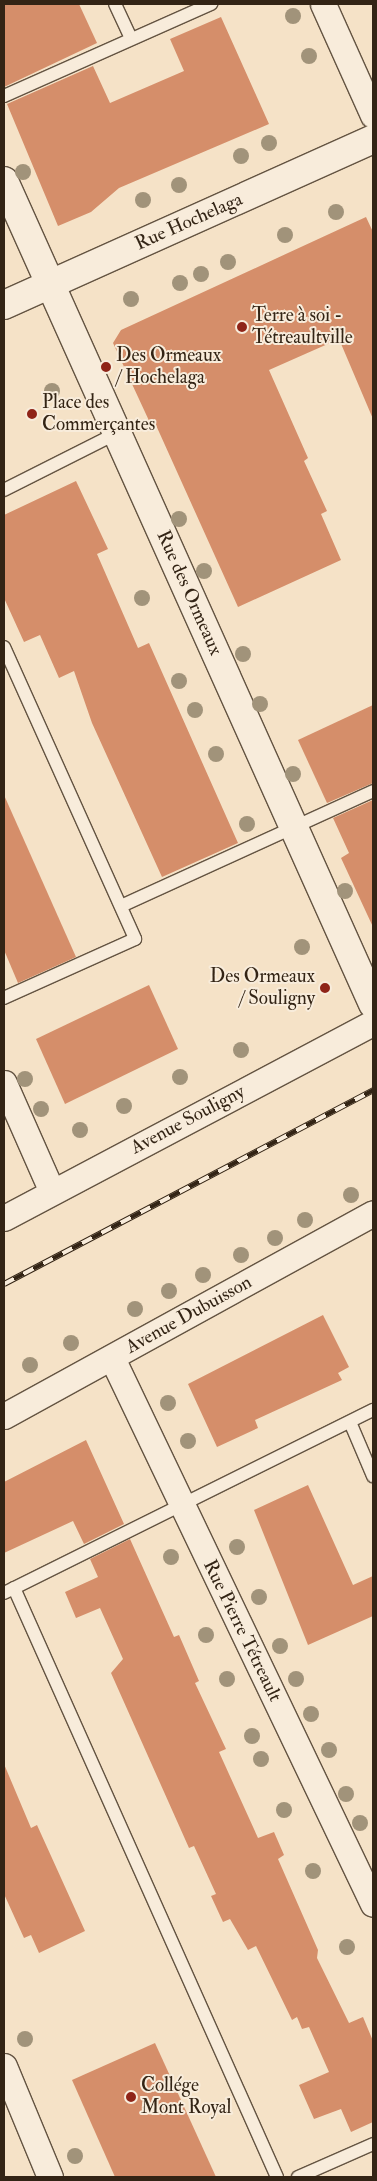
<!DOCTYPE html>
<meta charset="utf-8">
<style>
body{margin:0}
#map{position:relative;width:377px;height:2181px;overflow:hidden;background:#f5e2c7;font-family:"IM FELL Double Pica",serif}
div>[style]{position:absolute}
.building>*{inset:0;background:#d58e6a}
.roads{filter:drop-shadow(1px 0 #645442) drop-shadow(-1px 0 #645442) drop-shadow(0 1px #645442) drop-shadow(0 -1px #645442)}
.service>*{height:12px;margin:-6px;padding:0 6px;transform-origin:6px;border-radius:6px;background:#f8ecdb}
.minor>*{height:25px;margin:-12.5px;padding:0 12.5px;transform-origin:12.5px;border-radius:12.5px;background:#f8ecdb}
.tertiary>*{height:28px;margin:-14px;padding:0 14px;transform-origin:14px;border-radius:14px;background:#f8ecdb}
.secondary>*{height:28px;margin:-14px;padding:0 14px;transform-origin:14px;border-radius:14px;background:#f8ecdb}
.rail>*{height:5.5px;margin-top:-2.75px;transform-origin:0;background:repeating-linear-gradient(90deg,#f8ecdb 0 11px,#332415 0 22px);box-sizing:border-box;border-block:1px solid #332415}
.trees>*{width:16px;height:16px;margin:-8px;border-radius:50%;background:#a1937a}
.dots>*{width:14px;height:14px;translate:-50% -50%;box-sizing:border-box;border:2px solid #f8ecdb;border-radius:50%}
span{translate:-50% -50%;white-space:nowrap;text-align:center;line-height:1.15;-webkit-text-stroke:4px #f8ecdb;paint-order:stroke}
.street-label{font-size:19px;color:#332415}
.poi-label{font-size:19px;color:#332415}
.left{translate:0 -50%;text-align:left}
.right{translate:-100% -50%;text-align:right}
.frame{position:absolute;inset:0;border:5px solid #332415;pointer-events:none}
</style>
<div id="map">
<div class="building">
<div style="clip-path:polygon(4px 4px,79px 4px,97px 43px,4px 87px)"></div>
<div style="clip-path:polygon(221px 17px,269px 124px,119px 188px,91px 212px,58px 226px,7px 104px,93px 66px,110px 103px,184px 71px,170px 39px)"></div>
<div style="clip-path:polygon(366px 217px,373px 232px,373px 419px,339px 339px,269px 370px,308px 458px,304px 461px,327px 511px,321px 514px,341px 560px,238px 607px,155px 423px,151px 425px,113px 343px,121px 330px)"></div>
<div style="clip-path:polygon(76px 481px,108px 549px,97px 554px,138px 648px,149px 643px,238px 843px,162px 877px,92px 723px,74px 671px,59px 678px,40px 635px,24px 642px,4px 598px,4px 515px)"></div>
<div style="clip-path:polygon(373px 705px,373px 783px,327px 803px,298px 740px)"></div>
<div style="clip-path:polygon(4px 795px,76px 957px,18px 983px,4px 950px)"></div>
<div style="clip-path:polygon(373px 800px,373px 927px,341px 858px,349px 853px,333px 818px)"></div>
<div style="clip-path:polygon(149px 985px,178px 1049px,65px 1104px,36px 1039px)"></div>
<div style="clip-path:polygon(323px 1315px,349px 1367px,338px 1373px,342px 1380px,255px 1420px,258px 1428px,217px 1447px,188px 1384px)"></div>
<div style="clip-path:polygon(86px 1440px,124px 1524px,84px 1544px,73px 1521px,4px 1553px,4px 1482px)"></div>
<div style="clip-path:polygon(308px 1485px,353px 1585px,373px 1576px,373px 1616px,308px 1645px,254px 1510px)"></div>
<div style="clip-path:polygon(130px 1539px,174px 1637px,179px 1635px,199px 1681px,195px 1683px,226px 1749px,219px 1752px,258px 1838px,274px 1832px,284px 1855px,278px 1859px,318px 1950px,317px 1958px,349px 2023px,363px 2017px,373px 2041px,373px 2122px,351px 2132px,341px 2109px,314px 2119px,299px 2085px,329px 2072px,309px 2027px,302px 2029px,297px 2017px,292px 2020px,256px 1946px,248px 1950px,230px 1919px,223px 1922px,211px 1896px,216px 1894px,194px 1846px,189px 1848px,111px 1673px,123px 1659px,100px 1608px,76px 1618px,65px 1592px,98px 1577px,90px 1559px)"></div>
<div style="clip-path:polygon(4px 1764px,31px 1828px,37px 1825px,85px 1931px,39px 1953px,31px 1935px,24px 1938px,4px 1894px)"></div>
<div style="clip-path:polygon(155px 2043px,216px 2177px,115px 2177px,72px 2080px)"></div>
</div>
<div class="roads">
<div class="service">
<div style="left:115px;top:4px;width:38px;rotate:65deg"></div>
<div style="left:4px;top:96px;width:227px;rotate:-24deg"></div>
<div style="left:4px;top:490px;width:127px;rotate:-26.8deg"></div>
<div style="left:4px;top:647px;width:320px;rotate:65.8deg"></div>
<div style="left:135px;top:939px;width:144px;rotate:155.8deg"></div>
<div style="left:121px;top:906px;width:277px;rotate:-24.5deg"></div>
<div style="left:350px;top:1422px;width:59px;rotate:66.9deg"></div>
<div style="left:14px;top:1588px;width:645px;rotate:65.94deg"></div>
<div style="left:4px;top:1593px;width:412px;rotate:-26.4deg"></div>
<div style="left:298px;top:2177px;width:82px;rotate:-23.7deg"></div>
</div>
<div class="minor">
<div style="left:323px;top:4px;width:122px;rotate:65.8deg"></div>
<div style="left:4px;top:1083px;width:119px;rotate:66.2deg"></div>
<div style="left:4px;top:1218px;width:417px;rotate:-27.9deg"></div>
<div style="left:112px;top:1358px;width:605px;rotate:64.45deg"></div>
<div style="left:4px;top:1416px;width:421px;rotate:-28.8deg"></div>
<div style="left:4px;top:2066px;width:120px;rotate:67.5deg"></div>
</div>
<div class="tertiary">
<div style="left:4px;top:181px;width:902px;rotate:65.85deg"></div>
</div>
<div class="secondary">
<div style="left:4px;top:305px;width:405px;rotate:-24.2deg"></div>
</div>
</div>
<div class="rail">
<div style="left:4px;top:1284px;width:417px;rotate:-27.7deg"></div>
</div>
<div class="trees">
<div style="left:293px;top:16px"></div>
<div style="left:309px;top:56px"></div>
<div style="left:269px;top:143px"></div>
<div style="left:241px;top:156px"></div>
<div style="left:23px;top:172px"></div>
<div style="left:179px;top:185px"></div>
<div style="left:143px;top:200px"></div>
<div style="left:336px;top:212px"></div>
<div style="left:285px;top:235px"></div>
<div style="left:228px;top:262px"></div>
<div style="left:201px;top:274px"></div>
<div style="left:180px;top:283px"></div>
<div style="left:131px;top:299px"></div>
<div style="left:52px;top:391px"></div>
<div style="left:179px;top:519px"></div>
<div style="left:204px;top:571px"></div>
<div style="left:142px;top:598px"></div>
<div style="left:243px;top:654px"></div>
<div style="left:179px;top:681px"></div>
<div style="left:260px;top:704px"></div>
<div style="left:195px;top:710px"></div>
<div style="left:216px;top:754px"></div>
<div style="left:293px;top:774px"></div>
<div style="left:247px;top:824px"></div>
<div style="left:345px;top:891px"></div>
<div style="left:302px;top:947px"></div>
<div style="left:241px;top:1050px"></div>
<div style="left:180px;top:1077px"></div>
<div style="left:25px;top:1079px"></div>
<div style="left:124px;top:1106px"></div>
<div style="left:41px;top:1109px"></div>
<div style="left:80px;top:1130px"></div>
<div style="left:351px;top:1195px"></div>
<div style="left:305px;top:1220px"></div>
<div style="left:275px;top:1238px"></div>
<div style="left:241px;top:1255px"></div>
<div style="left:203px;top:1275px"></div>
<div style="left:169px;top:1291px"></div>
<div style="left:135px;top:1309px"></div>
<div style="left:71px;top:1343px"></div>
<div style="left:30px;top:1365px"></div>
<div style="left:168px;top:1403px"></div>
<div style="left:188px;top:1441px"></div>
<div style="left:237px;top:1547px"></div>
<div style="left:171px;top:1557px"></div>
<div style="left:259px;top:1597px"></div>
<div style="left:206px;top:1635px"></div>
<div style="left:280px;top:1646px"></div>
<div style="left:227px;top:1679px"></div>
<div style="left:296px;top:1679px"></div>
<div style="left:311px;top:1714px"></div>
<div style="left:252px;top:1736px"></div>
<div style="left:329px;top:1750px"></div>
<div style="left:261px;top:1759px"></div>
<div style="left:346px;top:1794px"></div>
<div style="left:284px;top:1810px"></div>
<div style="left:360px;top:1823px"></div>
<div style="left:313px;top:1871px"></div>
<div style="left:347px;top:1947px"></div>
<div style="left:25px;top:2039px"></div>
<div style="left:75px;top:2156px"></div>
</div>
<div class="dots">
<div style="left:242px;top:327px;background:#8f2418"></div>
<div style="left:106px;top:367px;background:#8f2418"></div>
<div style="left:32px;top:414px;background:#8f2418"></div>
<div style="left:325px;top:988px;background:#8f2418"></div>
<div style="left:131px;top:2097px;background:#8f2418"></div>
</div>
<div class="street-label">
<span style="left:189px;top:222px;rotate:-24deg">Rue Hochelaga</span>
<span style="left:189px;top:593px;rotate:66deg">Rue des Ormeaux</span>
<span style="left:188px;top:1120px;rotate:-28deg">Avenue Souligny</span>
<span style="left:189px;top:1315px;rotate:-29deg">Avenue Dubuisson</span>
<span style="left:242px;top:1631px;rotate:64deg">Rue Pierre Tétreault</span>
</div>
<div class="poi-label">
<span class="left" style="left:252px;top:327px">Terre à soi -<br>Tétreaultville</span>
<span class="left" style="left:116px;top:367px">Des Ormeaux<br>/ Hochelaga</span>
<span class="left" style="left:42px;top:414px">Place des<br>Commerçantes</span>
<span class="right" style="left:315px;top:988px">Des Ormeaux<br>/ Souligny</span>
<span class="left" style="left:141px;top:2097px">Collége<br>Mont Royal</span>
</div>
<div class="frame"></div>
</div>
